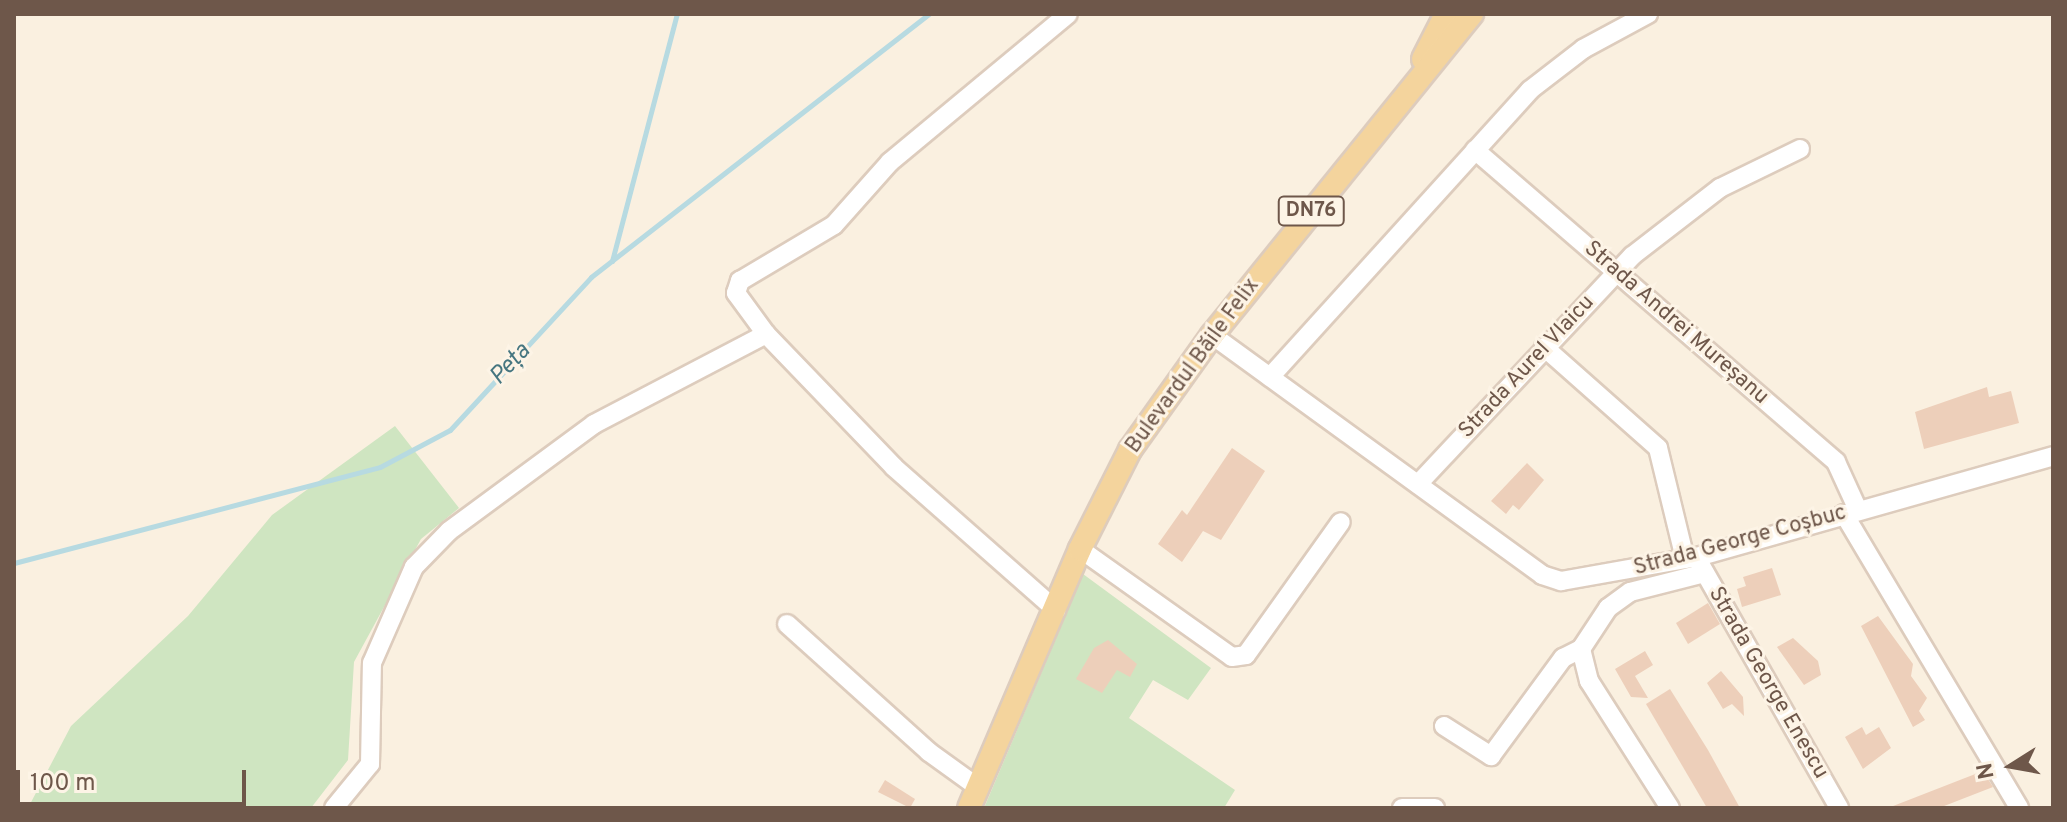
<!DOCTYPE html>
<meta charset="utf-8">
<style>
body{margin:0}
#map{position:relative;width:2067px;height:822px;overflow:hidden;background:#faf0e0;font-family:Overpass,sans-serif}
div>[style]{position:absolute}
.green>*{inset:0;background:#cfe5c1}
.stream>*{height:5px;margin:-2.5px;padding:0 2.5px;transform-origin:2.5px;border-radius:2.5px;background:#b7dae1}
.building>*{inset:0;background:#edcfba}
.roads{filter:drop-shadow(2px 0 #ddccbd) drop-shadow(-2px 0 #ddccbd) drop-shadow(0 2px #ddccbd) drop-shadow(0 -2px #ddccbd)}
.minor>*{height:18px;margin:-9px;padding:0 9px;transform-origin:9px;border-radius:9px;background:#fff}
.major>*{height:22px;margin:-11px;padding:0 11px;transform-origin:11px;border-radius:11px;background:#f4d49d}
span{translate:-50% -50%;white-space:nowrap;text-align:center;line-height:1.15;-webkit-text-stroke:6px #fdf4e6;paint-order:stroke}
.shield-label span{padding:2px 6px;background:#fdf4e6;border:2px solid;border-radius:6px;-webkit-text-stroke-width:0}
.shield-label{font-size:20px;color:#6e574a;font-weight:700}
.street-label{font-size:22px;color:#6e574a}
.water-label{font-size:24px;color:#467680;font-style:italic}
.frame{position:absolute;inset:0;border:16px solid #6e574a;pointer-events:none}
.north{position:absolute;left:1971px;top:726px;width:80px;height:80px;-webkit-text-stroke:6px #fdf4e6;paint-order:stroke;rotate:259deg;font-size:22px;font-weight:700;line-height:32px;text-align:center;color:#6e574a}
.north::after{content:'';display:block;margin:auto;width:28px;height:36px;background:#6e574a;clip-path:polygon(50% 0,100% 100%,50% 72%,0 100%)}
.scale{position:absolute;left:16px;top:770px;width:230px;height:36px;box-sizing:border-box;border:4px solid #6e574a;border-top:0;padding-left:10px;font-size:24px;line-height:28px;white-space:nowrap;color:#6e574a;-webkit-text-stroke:6px #fdf4e6;paint-order:stroke}
</style>
<div id="map">
<div class="green">
<div style="clip-path:polygon(395px 426px,459px 508px,421px 539px,354px 662px,348px 760px,311px 808px,28px 808px,71px 726px,188px 616px,272px 515px)"></div>
<div style="clip-path:polygon(1083px 574px,1211px 668px,1188px 700px,1153px 680px,1129px 718px,1235px 790px,1224px 808px,984px 808px)"></div>
</div>
<div class="stream">
<div style="left:612px;top:261px;width:255px;rotate:-75.3deg"></div>
<div style="left:14px;top:563px;width:378px;rotate:-14.7deg"></div>
<div style="left:380px;top:467px;width:79px;rotate:-27.9deg"></div>
<div style="left:450px;top:430px;width:208px;rotate:-47.3deg"></div>
<div style="left:591px;top:277px;width:428px;rotate:-37.9deg"></div>
</div>
<div class="building">
<div style="clip-path:polygon(1987px 387px,1989px 397px,2011px 391px,2019px 423px,1924px 449px,1915px 412px)"></div>
<div style="clip-path:polygon(1232px 448px,1265px 471px,1221px 540px,1203px 531px,1182px 562px,1158px 544px,1182px 510px,1187px 515px)"></div>
<div style="clip-path:polygon(1527px 463px,1544px 480px,1519px 510px,1513px 505px,1506px 514px,1491px 501px)"></div>
<div style="clip-path:polygon(1772px 568px,1781px 595px,1742px 607px,1737px 589px,1746px 586px,1743px 577px)"></div>
<div style="clip-path:polygon(1708px 603px,1720px 624px,1688px 644px,1676px 623px)"></div>
<div style="clip-path:polygon(1878px 616px,1913px 664px,1911px 676px,1927px 698px,1919px 711px,1925px 720px,1913px 727px,1861px 626px)"></div>
<div style="clip-path:polygon(1793px 638px,1818px 661px,1821px 675px,1804px 685px,1777px 647px)"></div>
<div style="clip-path:polygon(1108px 640px,1137px 664px,1130px 677px,1117px 670px,1102px 693px,1076px 679px,1094px 648px)"></div>
<div style="clip-path:polygon(1645px 651px,1653px 665px,1635px 676px,1648px 698px,1631px 697px,1615px 669px)"></div>
<div style="clip-path:polygon(1721px 671px,1743px 697px,1744px 716px,1732px 704px,1723px 709px,1707px 683px)"></div>
<div style="clip-path:polygon(1670px 689px,1708px 750px,1740px 808px,1707px 808px,1646px 704px)"></div>
<div style="clip-path:polygon(1862px 727px,1866px 735px,1879px 727px,1891px 748px,1863px 769px,1845px 737px)"></div>
<div style="clip-path:polygon(1983px 771px,1993px 787px,1939px 808px,1888px 808px)"></div>
<div style="clip-path:polygon(885px 780px,915px 799px,910px 808px,878px 792px)"></div>
</div>
<div class="roads">
<div class="minor">
<div style="left:1475px;top:150px;width:477px;rotate:40.8deg"></div>
<div style="left:1836px;top:462px;width:53px;rotate:65.4deg"></div>
<div style="left:1212px;top:335px;width:408px;rotate:36deg"></div>
<div style="left:1542px;top:575px;width:20px;rotate:18deg"></div>
<div style="left:1561px;top:581px;width:138px;rotate:-10deg"></div>
<div style="left:1697px;top:557px;width:370px;rotate:-15.8deg"></div>
<div style="left:1544px;top:347px;width:152px;rotate:41.5deg"></div>
<div style="left:1658px;top:448px;width:114px;rotate:76.3deg"></div>
<div style="left:1270px;top:377px;width:387px;rotate:-47.8deg"></div>
<div style="left:1530px;top:90px;width:67px;rotate:-37.7deg"></div>
<div style="left:1583px;top:49px;width:74px;rotate:-28.3deg"></div>
<div style="left:1418px;top:484px;width:313px;rotate:-46.8deg"></div>
<div style="left:1632px;top:256px;width:111px;rotate:-37.7deg"></div>
<div style="left:1720px;top:188px;width:89px;rotate:-26deg"></div>
<div style="left:1844px;top:514px;width:342px;rotate:59.2deg"></div>
<div style="left:1080px;top:549px;width:186px;rotate:35.4deg"></div>
<div style="left:1232px;top:657px;width:14px;rotate:-8deg"></div>
<div style="left:1246px;top:655px;width:163px;rotate:-54.5deg"></div>
<div style="left:1700px;top:564px;width:281px;rotate:60.3deg"></div>
<div style="left:1056px;top:610px;width:216px;rotate:-138.6deg"></div>
<div style="left:894px;top:467px;width:185px;rotate:-133.9deg"></div>
<div style="left:766px;top:334px;width:51px;rotate:-126.2deg"></div>
<div style="left:736px;top:293px;width:13px;rotate:-72deg"></div>
<div style="left:740px;top:281px;width:109px;rotate:-30.8deg"></div>
<div style="left:834px;top:225px;width:84px;rotate:-48.4deg"></div>
<div style="left:890px;top:162px;width:231px;rotate:-39.7deg"></div>
<div style="left:787px;top:624px;width:191px;rotate:42deg"></div>
<div style="left:929px;top:752px;width:62px;rotate:35.8deg"></div>
<div style="left:1444px;top:726px;width:56px;rotate:32.6deg"></div>
<div style="left:1491px;top:756px;width:122px;rotate:-53.7deg"></div>
<div style="left:1563px;top:658px;width:20px;rotate:-27deg"></div>
<div style="left:334px;top:808px;width:57px;rotate:-50.7deg"></div>
<div style="left:370px;top:764px;width:101px;rotate:-88.9deg"></div>
<div style="left:372px;top:663px;width:105px;rotate:-66.4deg"></div>
<div style="left:414px;top:567px;width:50px;rotate:-45.8deg"></div>
<div style="left:449px;top:531px;width:180px;rotate:-36.4deg"></div>
<div style="left:594px;top:424px;width:194px;rotate:-27.6deg"></div>
<div style="left:1402px;top:808px;width:33px"></div>
<div style="left:1670px;top:808px;width:151px;rotate:-122.5deg"></div>
<div style="left:1589px;top:681px;width:33px;rotate:-104deg"></div>
<div style="left:1581px;top:649px;width:49px;rotate:-56.6deg"></div>
<div style="left:1608px;top:608px;width:27px;rotate:-36deg"></div>
<div style="left:1630px;top:592px;width:77px;rotate:-14.2deg"></div>
</div>
<div class="major">
<div style="left:1423px;top:59px;width:51px;rotate:-62.9deg"></div>
<div style="left:969px;top:808px;width:282px;rotate:-66.8deg"></div>
<div style="left:1080px;top:549px;width:111px;rotate:-63.2deg"></div>
<div style="left:1130px;top:450px;width:141px;rotate:-54.5deg"></div>
<div style="left:1212px;top:335px;width:413px;rotate:-51deg"></div>
</div>
</div>
<div class="shield-label">
<span style="left:1311px;top:211px">DN76</span>
</div>
<div class="street-label">
<span style="left:1676px;top:323px;rotate:41deg">Strada Andrei Mureșanu</span>
<span style="left:1193px;top:366px;rotate:-54deg">Bulevardul Băile Felix</span>
<span style="left:1527px;top:367px;rotate:-47deg">Strada Aurel Vlaicu</span>
<span style="left:1740px;top:541px;rotate:-15deg">Strada George Coșbuc</span>
<span style="left:1768px;top:683px;rotate:60deg">Strada George Enescu</span>
</div>
<div class="water-label">
<span style="left:511px;top:365px;rotate:-47deg">Peța</span>
</div>
<div class="frame"></div>
<div class="north">N</div>
<div class="scale">100 m</div>
</div>
